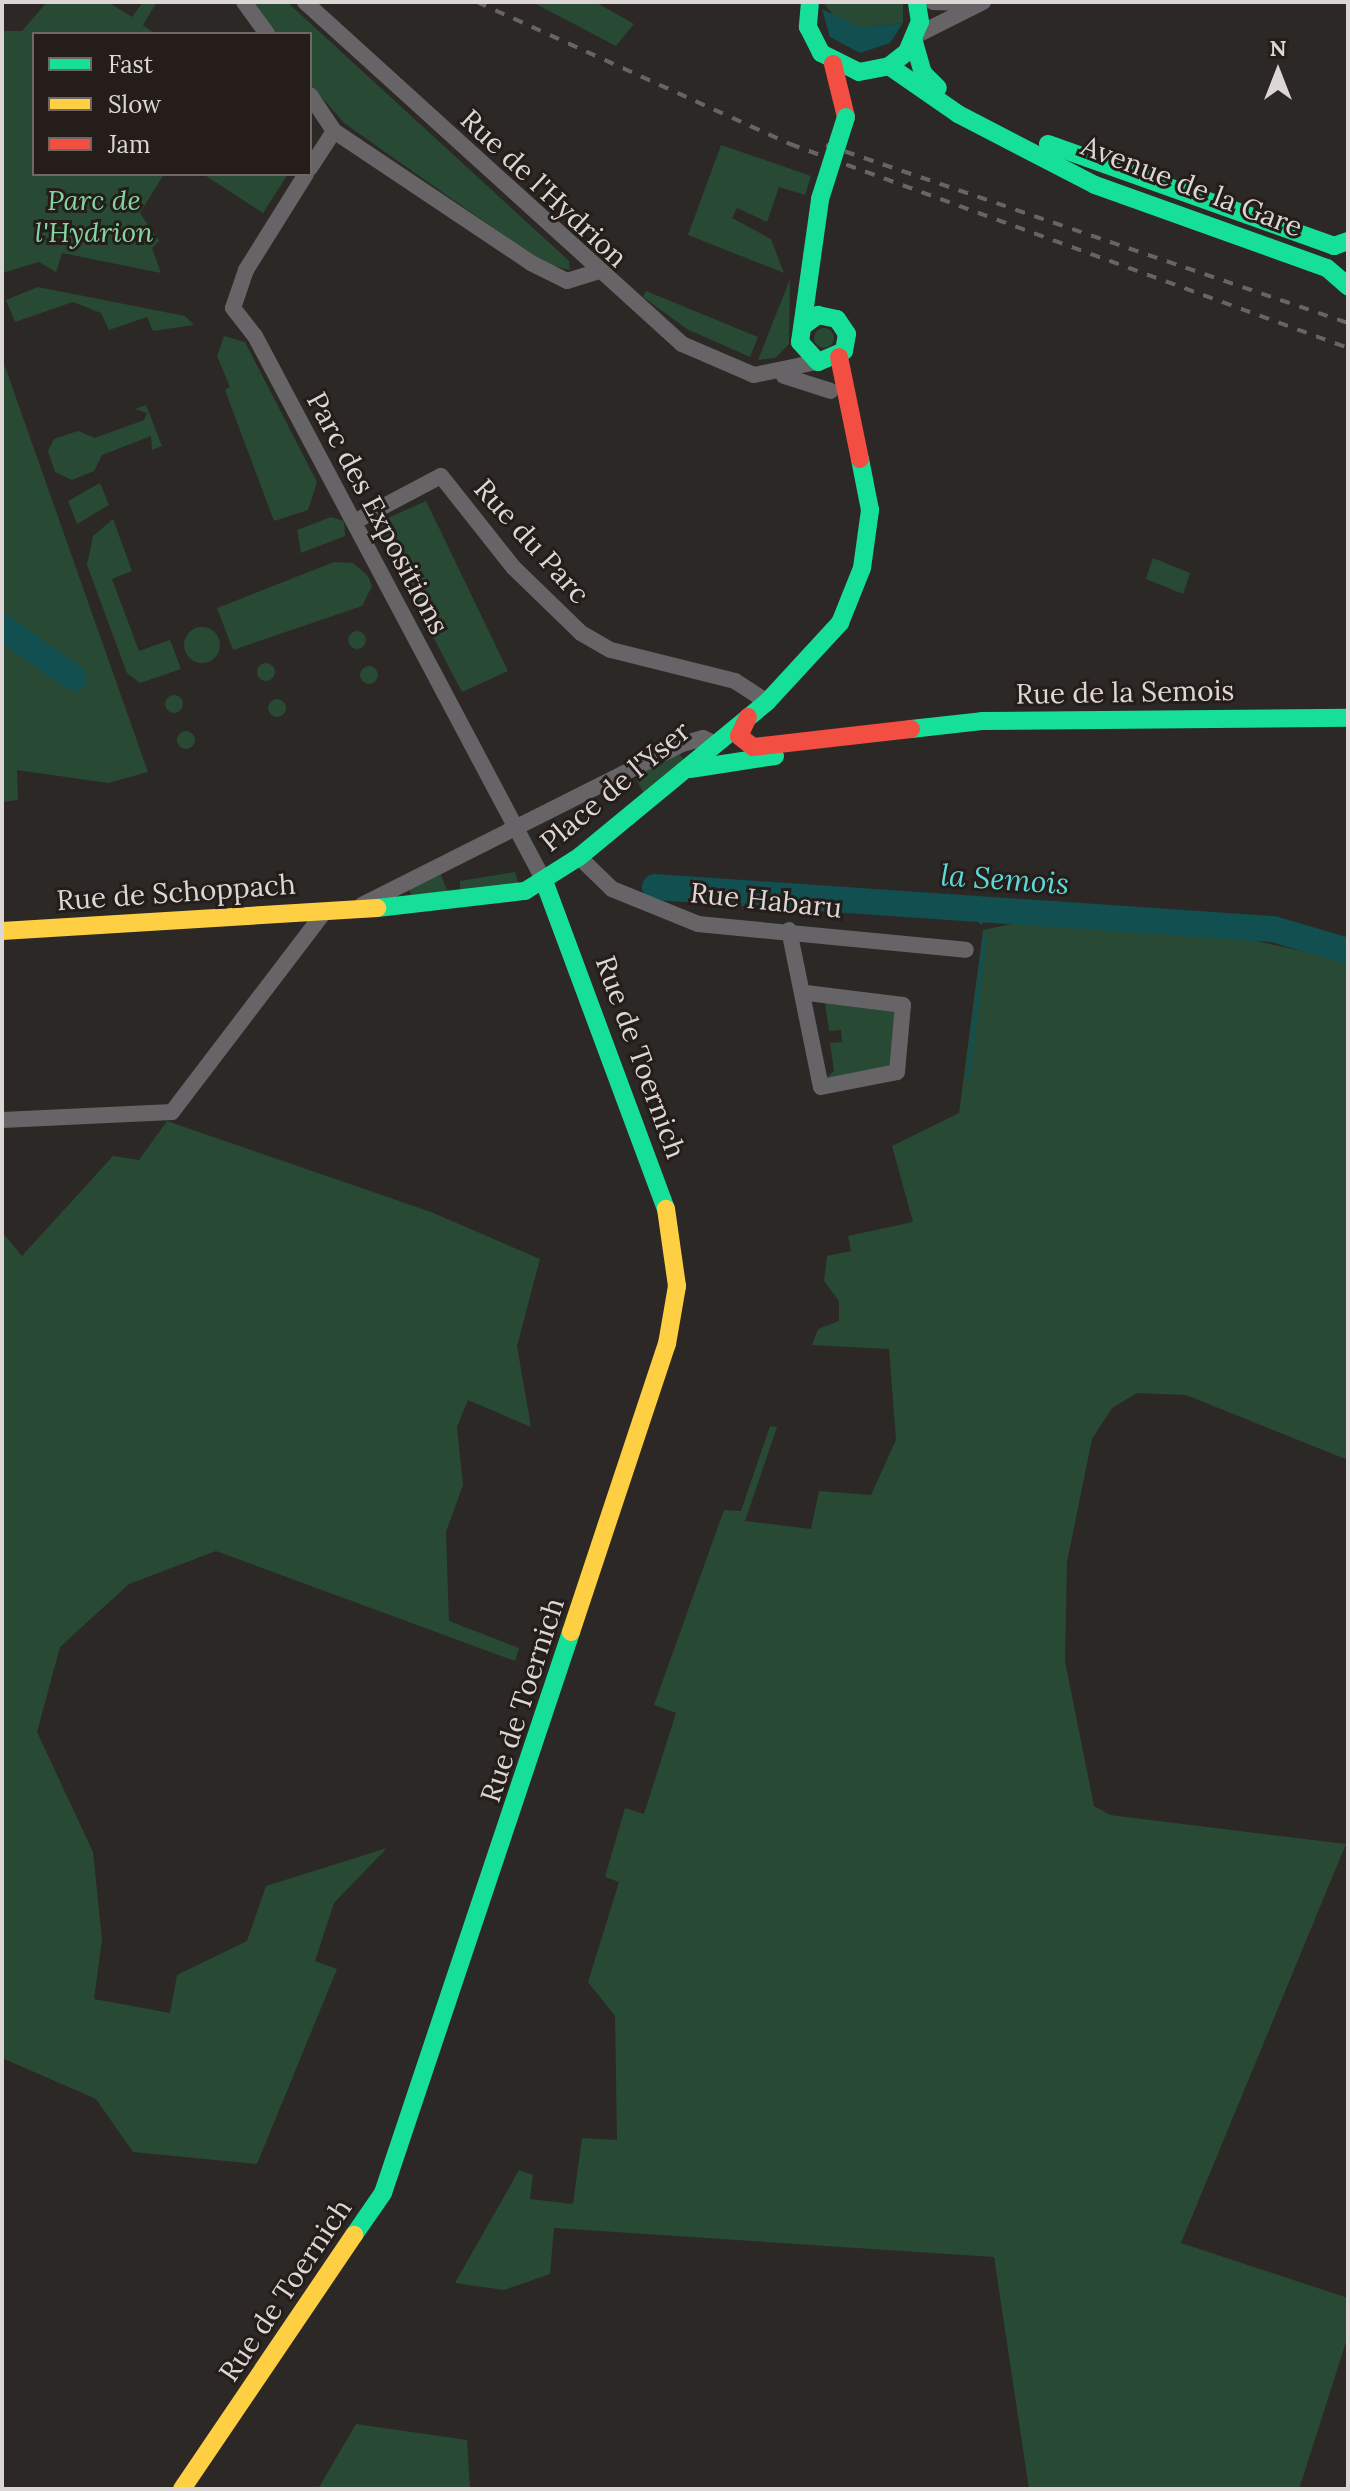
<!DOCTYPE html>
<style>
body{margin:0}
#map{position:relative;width:1350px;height:2491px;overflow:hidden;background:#2c2826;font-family:Lora,serif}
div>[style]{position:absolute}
.green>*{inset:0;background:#284934}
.round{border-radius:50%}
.water>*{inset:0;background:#114f50}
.stream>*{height:4px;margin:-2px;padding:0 2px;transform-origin:2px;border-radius:2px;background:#114f50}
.river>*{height:26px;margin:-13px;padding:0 13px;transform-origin:13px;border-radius:13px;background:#114f50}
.street>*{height:16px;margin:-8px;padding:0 8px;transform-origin:8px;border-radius:8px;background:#666466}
.fast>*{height:18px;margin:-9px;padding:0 9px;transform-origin:9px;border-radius:9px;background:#16e098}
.slow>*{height:18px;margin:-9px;padding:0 9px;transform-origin:9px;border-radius:9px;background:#ffcf43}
.jam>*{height:18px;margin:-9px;padding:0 9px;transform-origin:9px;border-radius:9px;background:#f24e42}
.rail>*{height:4px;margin-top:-2px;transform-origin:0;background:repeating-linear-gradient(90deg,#686464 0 10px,transparent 0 20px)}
.fast-bridge>*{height:18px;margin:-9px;padding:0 9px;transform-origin:9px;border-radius:9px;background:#16e098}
span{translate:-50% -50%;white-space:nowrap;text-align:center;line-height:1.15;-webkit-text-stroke:6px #251d1a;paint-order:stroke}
.street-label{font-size:28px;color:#dcd7d4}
.park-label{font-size:28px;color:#83d5a1;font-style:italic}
.water-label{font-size:30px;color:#5cd8d9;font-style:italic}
.frame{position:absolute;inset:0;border:4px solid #dcd7d4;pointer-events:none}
.legend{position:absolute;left:32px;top:32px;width:280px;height:144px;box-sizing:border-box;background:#251d1a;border:2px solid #6e6764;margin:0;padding:10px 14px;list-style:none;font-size:24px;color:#dcd7d4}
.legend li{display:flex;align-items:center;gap:16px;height:40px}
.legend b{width:40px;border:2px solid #6e6764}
.north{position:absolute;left:1238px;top:32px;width:80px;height:80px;-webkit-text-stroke:6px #251d1a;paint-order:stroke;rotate:0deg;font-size:22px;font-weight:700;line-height:32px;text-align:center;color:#dcd7d4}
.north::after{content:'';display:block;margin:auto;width:28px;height:36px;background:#dcd7d4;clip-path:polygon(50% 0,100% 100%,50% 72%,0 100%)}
</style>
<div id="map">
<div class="green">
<div style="clip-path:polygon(47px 2px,108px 2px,132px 17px,143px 2px,157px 2px,143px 25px,155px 34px,34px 34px,34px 174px,164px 174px,140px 213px,159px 241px,152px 248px,161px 273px,62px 253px,56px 272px,39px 262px,2px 273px,2px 31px,22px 31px)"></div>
<div style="clip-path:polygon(253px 2px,287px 2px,569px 261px,570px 270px,543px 263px,344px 123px,310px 84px,310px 34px,275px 34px)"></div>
<div style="clip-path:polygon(532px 2px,595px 2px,634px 24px,616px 46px)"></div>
<div style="clip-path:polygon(823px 2px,903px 2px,903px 23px,860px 28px,838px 21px)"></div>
<div style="clip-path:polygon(721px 145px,811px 176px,805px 195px,779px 187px,767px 222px,737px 208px,732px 218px,771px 239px,784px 273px,688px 235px)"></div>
<div style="clip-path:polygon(203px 174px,288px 174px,263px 213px)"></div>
<div style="clip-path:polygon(790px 279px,789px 344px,775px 358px,758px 360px)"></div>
<div style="clip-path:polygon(38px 287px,185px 316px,194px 325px,153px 331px,147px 317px,109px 330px,101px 313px,73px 302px,15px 322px,6px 300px)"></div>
<div style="clip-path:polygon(646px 291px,758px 337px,750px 357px,687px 329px,643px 297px)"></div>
<div class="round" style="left:814px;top:328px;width:20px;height:20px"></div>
<div style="clip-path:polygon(224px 336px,245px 342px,317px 482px,308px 510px,274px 521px,225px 390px,230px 387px,217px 356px)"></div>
<div style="clip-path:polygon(2px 358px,148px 772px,108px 783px,17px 770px,18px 800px,2px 802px)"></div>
<div style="clip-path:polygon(146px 405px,162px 446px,152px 450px,151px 436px,102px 455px,94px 471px,72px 480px,55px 472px,48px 451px,54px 439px,78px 431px,95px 438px,144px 420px,147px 413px,135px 409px)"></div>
<div style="clip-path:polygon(100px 483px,109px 505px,77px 524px,68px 501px)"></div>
<div style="clip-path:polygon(426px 501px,508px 671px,462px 692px,374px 524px)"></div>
<div style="clip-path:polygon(331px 517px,344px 521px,345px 536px,301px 553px,297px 530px)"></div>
<div style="clip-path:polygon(113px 519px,132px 571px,112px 579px,139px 651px,170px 640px,181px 669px,140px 683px,127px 673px,87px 565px,93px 536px)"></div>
<div style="clip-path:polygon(1153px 558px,1190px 573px,1183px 594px,1146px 579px)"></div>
<div style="clip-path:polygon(334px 562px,353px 563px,368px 576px,372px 586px,362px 606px,233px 650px,217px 608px)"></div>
<div class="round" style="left:184px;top:627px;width:36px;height:36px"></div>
<div class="round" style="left:348px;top:631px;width:18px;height:18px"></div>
<div class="round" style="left:257px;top:663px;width:18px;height:18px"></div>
<div class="round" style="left:360px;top:666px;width:18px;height:18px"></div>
<div class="round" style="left:165px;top:695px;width:18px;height:18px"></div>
<div class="round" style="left:268px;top:699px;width:18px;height:18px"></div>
<div class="round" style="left:177px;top:731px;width:18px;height:18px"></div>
<div style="clip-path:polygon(677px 751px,685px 761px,645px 795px,632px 772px)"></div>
<div style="clip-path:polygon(439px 871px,448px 892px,411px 895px,409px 888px)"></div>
<div style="clip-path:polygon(515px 872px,519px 885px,460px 892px,460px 881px)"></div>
<div style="clip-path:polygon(1017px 923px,1252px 940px,1348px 961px,1348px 1460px,1186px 1395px,1137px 1393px,1112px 1408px,1092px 1439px,1067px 1562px,1065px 1661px,1094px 1806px,1110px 1815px,1346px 1844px,1181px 2243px,1348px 2298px,1348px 2336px,1299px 2489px,1029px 2489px,994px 2257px,554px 2228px,550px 2274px,504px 2290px,455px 2283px,519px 2170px,533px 2175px,530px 2199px,573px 2204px,582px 2138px,617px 2140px,615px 2016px,588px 1982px,619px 1882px,605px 1877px,625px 1808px,644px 1814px,676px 1713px,654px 1705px,724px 1510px,741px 1511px,770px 1426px,777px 1427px,745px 1521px,811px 1529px,819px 1491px,871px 1495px,896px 1440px,889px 1349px,812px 1345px,818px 1329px,839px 1321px,839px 1301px,824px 1281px,827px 1256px,851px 1251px,848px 1236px,913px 1222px,892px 1146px,959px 1113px,983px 930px)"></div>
<div style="clip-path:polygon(813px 999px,895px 1012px,892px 1067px,826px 1078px,834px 1071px,830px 1043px,842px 1042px,841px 1030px,829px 1031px,825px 1003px)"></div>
<div style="clip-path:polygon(167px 1121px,431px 1212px,540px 1259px,517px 1346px,531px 1427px,468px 1400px,457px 1427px,463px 1485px,446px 1532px,449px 1621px,519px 1648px,515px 1661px,216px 1551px,129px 1584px,60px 1647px,37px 1732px,93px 1852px,102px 1939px,94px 1999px,170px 2013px,177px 1975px,247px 1941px,266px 1886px,387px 1848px,334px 1903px,315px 1961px,337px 1969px,257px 2164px,133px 2152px,96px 2099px,2px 2058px,2px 1232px,22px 1256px,113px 1156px,139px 1160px)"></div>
<div style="clip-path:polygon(356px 2424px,467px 2440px,470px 2489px,318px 2489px)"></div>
</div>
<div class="water">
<div style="clip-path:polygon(822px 9px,860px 28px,903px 23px,890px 43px,860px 53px,830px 37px)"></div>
</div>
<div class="stream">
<div style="left:978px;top:910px;width:13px;rotate:77deg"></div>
<div style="left:968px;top:1077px;width:139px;rotate:-83deg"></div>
</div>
<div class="river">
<div style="left:2px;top:627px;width:88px;rotate:35.3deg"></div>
<div style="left:655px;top:887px;width:619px;rotate:3.89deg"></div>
<div style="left:1273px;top:929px;width:78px;rotate:16.3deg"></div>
</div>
<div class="street">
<div style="left:244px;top:2px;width:39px;rotate:54deg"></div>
<div style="left:305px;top:2px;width:509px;rotate:42.21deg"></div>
<div style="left:682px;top:344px;width:78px;rotate:23.3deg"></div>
<div style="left:754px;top:375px;width:64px;rotate:-11.7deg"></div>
<div style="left:933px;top:2px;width:38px;rotate:2deg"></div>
<div style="left:917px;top:35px;width:74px;rotate:-26.6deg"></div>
<div style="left:310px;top:95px;width:43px;rotate:56.3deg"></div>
<div style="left:334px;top:131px;width:237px;rotate:33.8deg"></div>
<div style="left:531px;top:263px;width:40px;rotate:26.6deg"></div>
<div style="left:567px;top:281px;width:31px;rotate:-17deg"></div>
<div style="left:310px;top:168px;width:44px;rotate:-57deg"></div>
<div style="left:306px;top:174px;width:113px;rotate:122deg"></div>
<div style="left:246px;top:270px;width:40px;rotate:108.9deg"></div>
<div style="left:233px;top:308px;width:36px;rotate:52deg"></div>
<div style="left:255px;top:336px;width:617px;rotate:62.06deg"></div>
<div style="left:784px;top:376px;width:49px;rotate:17.7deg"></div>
<div style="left:354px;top:522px;width:98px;rotate:-27.9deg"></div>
<div style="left:441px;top:476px;width:117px;rotate:51.6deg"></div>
<div style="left:514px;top:568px;width:93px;rotate:44.1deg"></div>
<div style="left:581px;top:633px;width:34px;rotate:30deg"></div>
<div style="left:611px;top:650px;width:128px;rotate:14deg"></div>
<div style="left:735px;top:681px;width:38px;rotate:33deg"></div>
<div style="left:579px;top:857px;width:46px;rotate:44.1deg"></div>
<div style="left:612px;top:889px;width:93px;rotate:22.1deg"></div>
<div style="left:698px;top:924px;width:269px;rotate:5.5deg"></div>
<div style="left:362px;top:905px;width:358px;rotate:-26.7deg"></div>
<div style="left:682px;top:744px;width:22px;rotate:-16deg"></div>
<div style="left:703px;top:738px;width:14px;rotate:25deg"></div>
<div style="left:789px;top:930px;width:160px;rotate:78.5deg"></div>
<div style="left:821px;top:1087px;width:77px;rotate:-11.2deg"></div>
<div style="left:897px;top:1072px;width:67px;rotate:-84.9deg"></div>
<div style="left:903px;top:1005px;width:98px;rotate:-172.9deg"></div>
<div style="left:2px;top:1120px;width:170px;rotate:-2.7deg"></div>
<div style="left:172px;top:1112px;width:253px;rotate:-52.7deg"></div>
</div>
<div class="fast">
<div style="left:810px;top:2px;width:25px;rotate:95deg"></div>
<div style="left:808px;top:27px;width:29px;rotate:63deg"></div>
<div style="left:821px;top:53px;width:42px;rotate:26.6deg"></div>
<div style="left:859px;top:72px;width:31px;rotate:-11deg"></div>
<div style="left:889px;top:66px;width:23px;rotate:-38deg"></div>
<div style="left:907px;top:52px;width:33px;rotate:-67deg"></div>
<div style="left:920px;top:22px;width:20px;rotate:-99deg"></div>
<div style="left:914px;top:42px;width:32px;rotate:74deg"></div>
<div style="left:923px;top:73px;width:21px;rotate:45deg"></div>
<div style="left:889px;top:66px;width:84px;rotate:34.8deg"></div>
<div style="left:958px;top:114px;width:154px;rotate:27.4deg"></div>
<div style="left:1095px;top:185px;width:246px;rotate:19.7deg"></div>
<div style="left:1327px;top:268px;width:28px;rotate:41deg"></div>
<div style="left:1048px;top:144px;width:304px;rotate:19.6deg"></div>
<div style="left:1334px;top:246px;width:15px;rotate:-20deg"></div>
<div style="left:803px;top:326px;width:19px;rotate:-36deg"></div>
<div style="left:818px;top:315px;width:19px;rotate:12deg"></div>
<div style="left:837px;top:319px;width:18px;rotate:56deg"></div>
<div style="left:847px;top:334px;width:17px;rotate:100deg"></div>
<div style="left:844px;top:351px;width:28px;rotate:157deg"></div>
<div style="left:818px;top:362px;width:27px;rotate:-132deg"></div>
<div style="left:800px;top:342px;width:144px;rotate:-82deg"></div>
<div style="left:911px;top:729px;width:71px;rotate:-6.4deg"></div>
<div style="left:982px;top:721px;width:366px;rotate:-0.5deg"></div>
<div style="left:690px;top:769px;width:86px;rotate:-8.7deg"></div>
<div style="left:544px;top:881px;width:350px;rotate:69.6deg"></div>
<div style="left:377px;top:908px;width:149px;rotate:-6.6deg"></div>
<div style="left:525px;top:891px;width:64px;rotate:-32.2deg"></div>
<div style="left:579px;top:857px;width:244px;rotate:-39.5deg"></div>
<div style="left:767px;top:702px;width:108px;rotate:-47.3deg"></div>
<div style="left:840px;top:623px;width:59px;rotate:-68.2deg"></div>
<div style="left:862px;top:568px;width:59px;rotate:-82.1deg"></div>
<div style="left:870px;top:510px;width:52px;rotate:-101.1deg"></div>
<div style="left:354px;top:2235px;width:51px;rotate:-55.4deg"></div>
<div style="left:383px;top:2193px;width:592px;rotate:-71.47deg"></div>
</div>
<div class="slow">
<div style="left:2px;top:931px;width:376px;rotate:-3.5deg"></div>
<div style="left:571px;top:1632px;width:304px;rotate:-71.6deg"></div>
<div style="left:667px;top:1344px;width:59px;rotate:-80.2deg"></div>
<div style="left:677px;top:1286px;width:78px;rotate:-98.1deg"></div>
<div style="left:182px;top:2489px;width:307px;rotate:-55.9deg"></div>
</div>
<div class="jam">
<div style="left:833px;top:64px;width:55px;rotate:76.2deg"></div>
<div style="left:839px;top:357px;width:104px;rotate:78.4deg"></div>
<div style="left:748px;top:717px;width:21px;rotate:115deg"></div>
<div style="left:739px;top:736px;width:18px;rotate:38deg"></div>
<div style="left:753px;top:747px;width:159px;rotate:-6.5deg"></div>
</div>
<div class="rail">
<div style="left:477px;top:2px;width:344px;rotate:24.4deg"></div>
<div style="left:790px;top:144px;width:594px;rotate:20.08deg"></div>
<div style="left:826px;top:145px;width:552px;rotate:18.83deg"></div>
</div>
<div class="fast-bridge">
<div style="left:820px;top:199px;width:86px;rotate:-72.4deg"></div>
</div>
<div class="street-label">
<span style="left:1192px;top:186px;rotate:21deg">Avenue de la Gare</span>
<span style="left:544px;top:188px;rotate:43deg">Rue de l'Hydrion</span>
<span style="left:378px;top:513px;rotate:62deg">Parc des Expositions</span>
<span style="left:532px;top:541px;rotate:48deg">Rue du Parc</span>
<span style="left:1125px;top:692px;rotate:-1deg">Rue de la Semois</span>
<span style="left:615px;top:786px;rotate:-40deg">Place de l'Yser</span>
<span style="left:176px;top:892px;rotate:-4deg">Rue de Schoppach</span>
<span style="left:766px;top:900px;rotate:6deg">Rue Habaru</span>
<span style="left:641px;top:1057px;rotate:70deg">Rue de Toernich</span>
<span style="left:522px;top:1700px;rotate:-72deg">Rue de Toernich</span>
<span style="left:285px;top:2290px;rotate:-56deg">Rue de Toernich</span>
</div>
<div class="park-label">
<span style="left:94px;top:216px">Parc de<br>l'Hydrion</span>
</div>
<div class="water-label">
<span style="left:1005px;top:879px;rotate:4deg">la Semois</span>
</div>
<div class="frame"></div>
<ul class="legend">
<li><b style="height:10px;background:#16e098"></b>Fast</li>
<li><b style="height:10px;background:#ffcf43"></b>Slow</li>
<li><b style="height:10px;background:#f24e42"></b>Jam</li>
</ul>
<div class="north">N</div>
</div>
